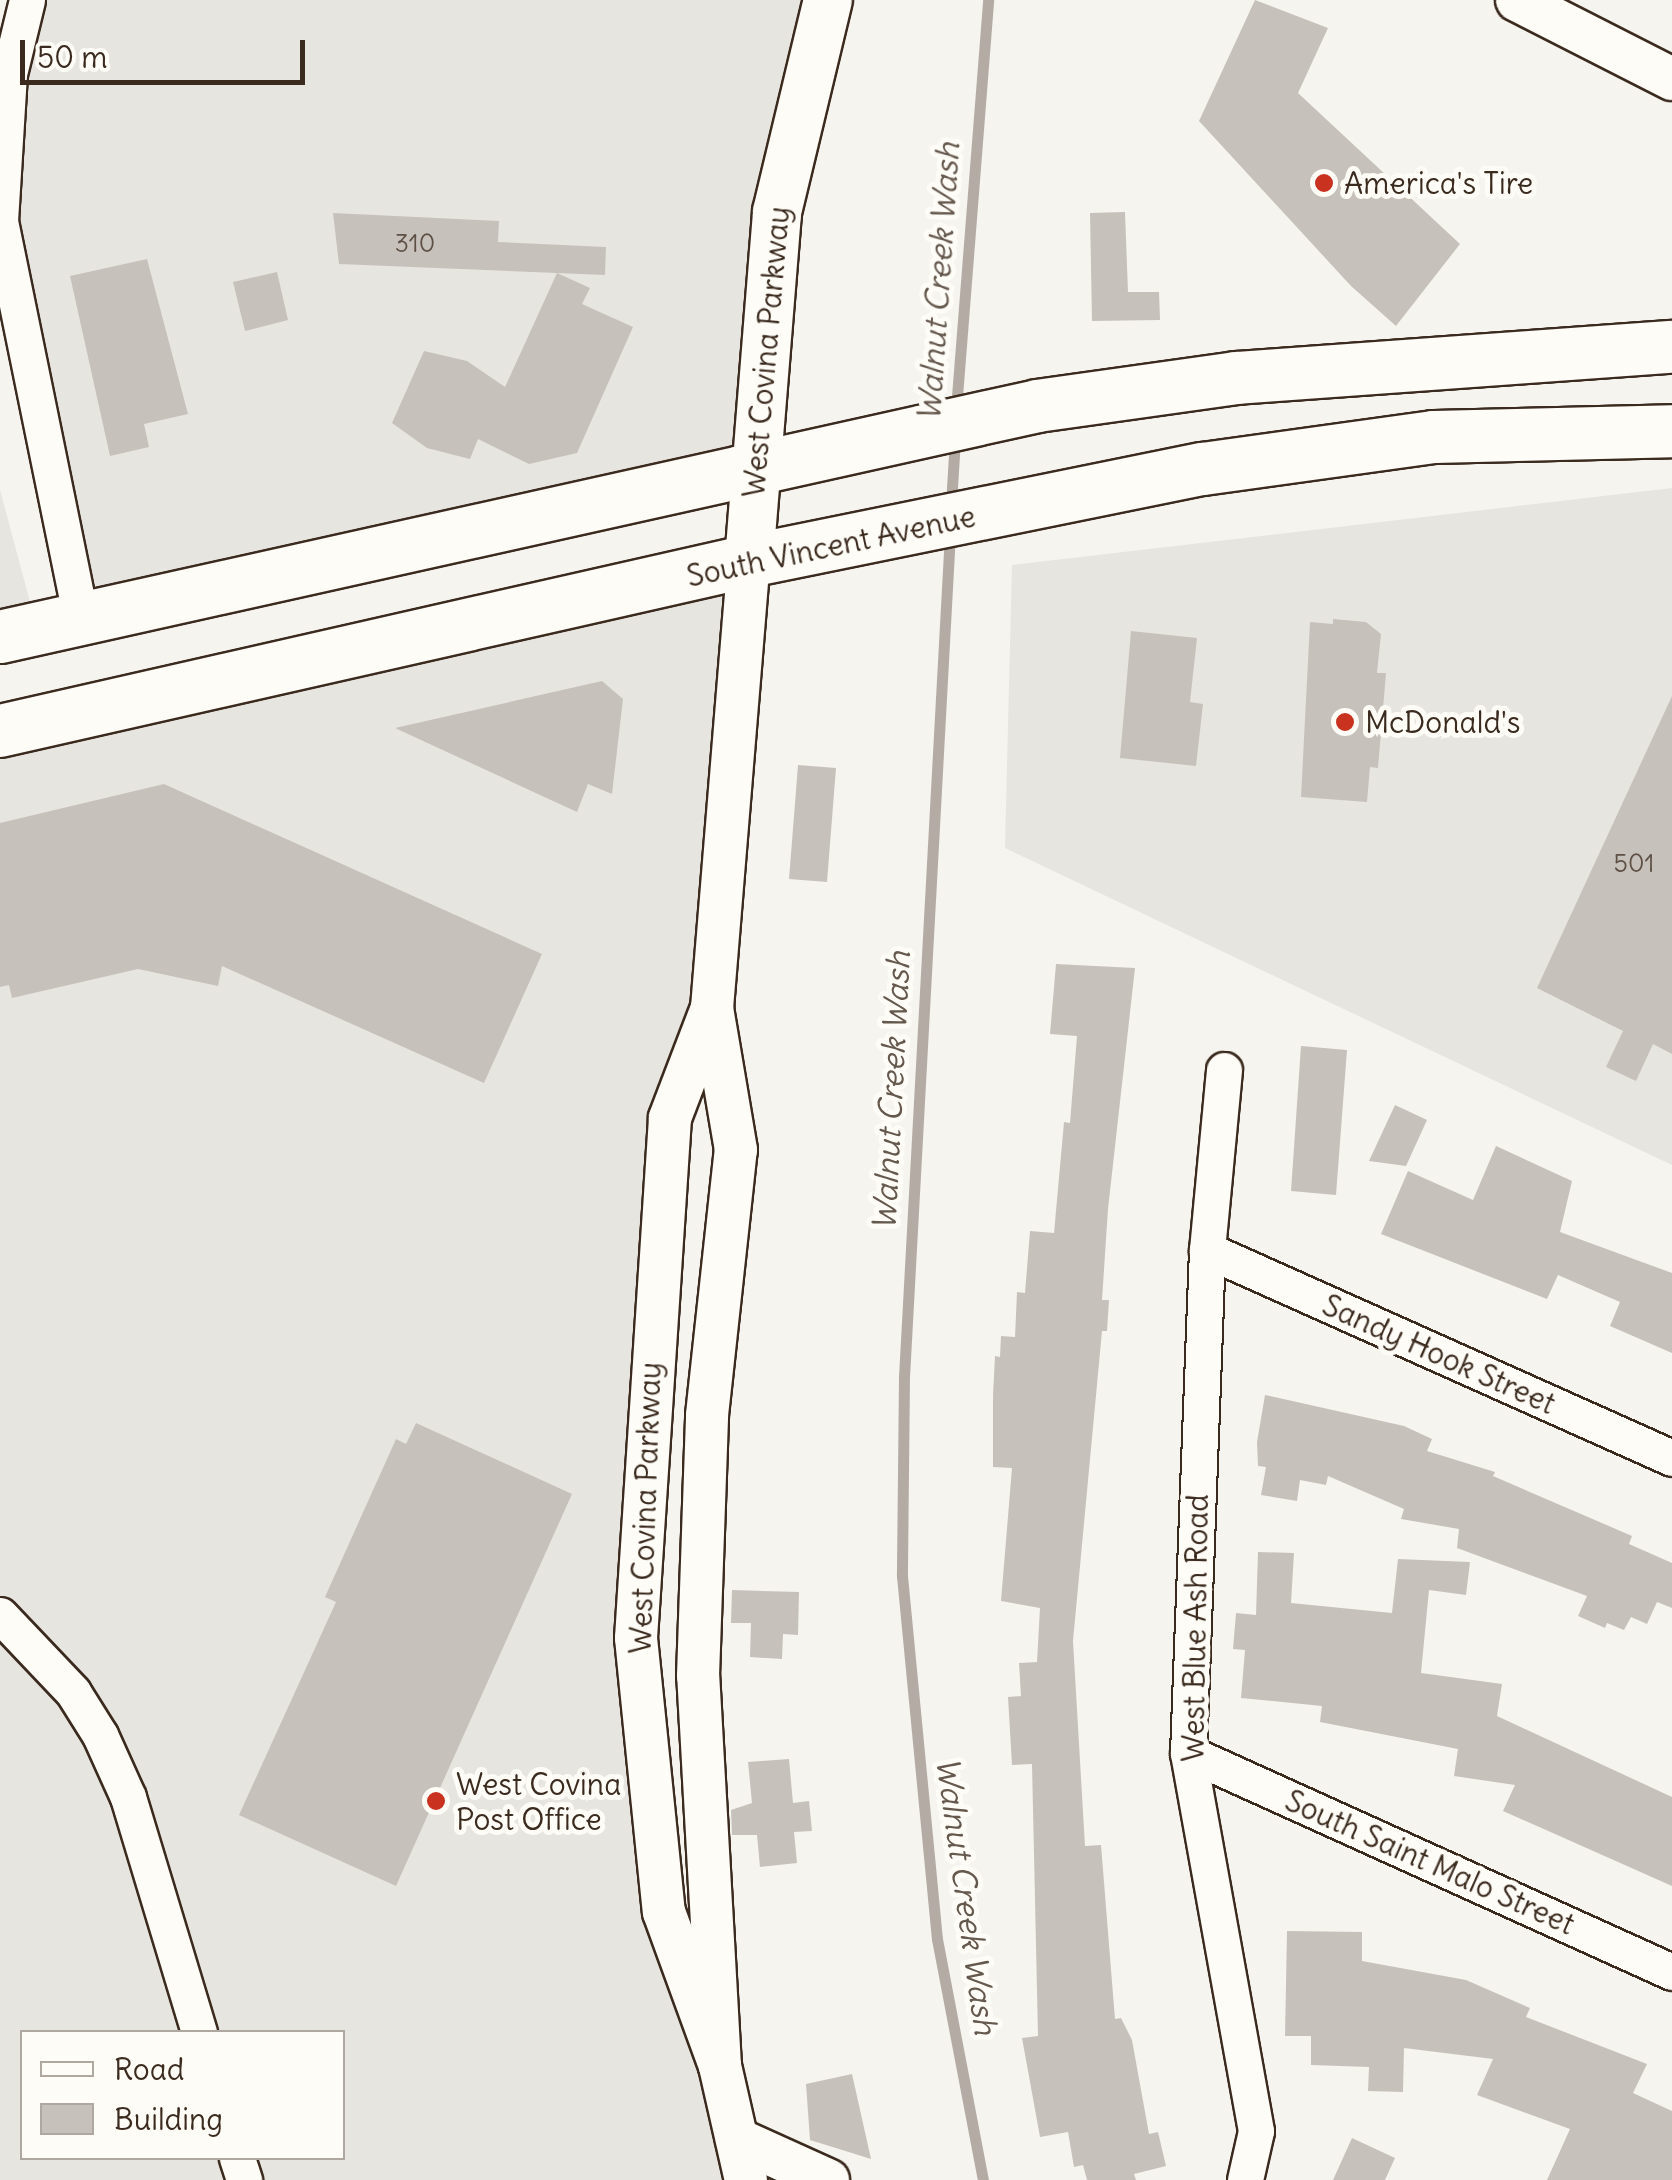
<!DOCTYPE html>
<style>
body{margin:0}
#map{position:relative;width:1672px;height:2180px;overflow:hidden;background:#f5f4ee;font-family:Delius,sans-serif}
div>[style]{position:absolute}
.built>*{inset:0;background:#e7e5df}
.stream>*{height:11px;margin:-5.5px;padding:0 5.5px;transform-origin:5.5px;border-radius:5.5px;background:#b4aca4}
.building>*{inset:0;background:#c7c1bb}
.roads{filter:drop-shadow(2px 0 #3b2a1e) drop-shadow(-2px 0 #3b2a1e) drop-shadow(0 2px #3b2a1e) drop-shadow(0 -2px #3b2a1e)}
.minor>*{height:35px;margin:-17.5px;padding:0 17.5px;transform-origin:17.5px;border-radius:17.5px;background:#fdfcf7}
.tertiary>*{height:42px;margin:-21px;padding:0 21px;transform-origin:21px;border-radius:21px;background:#fdfcf7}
.secondary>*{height:48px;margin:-24px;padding:0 24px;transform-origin:24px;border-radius:24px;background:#fdfcf7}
.primary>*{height:52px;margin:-26px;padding:0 26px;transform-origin:26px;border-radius:26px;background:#fdfcf7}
.dots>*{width:28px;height:28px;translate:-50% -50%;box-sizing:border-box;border:5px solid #fdfcf7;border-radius:50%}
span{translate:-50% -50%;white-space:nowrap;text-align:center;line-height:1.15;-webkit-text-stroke:10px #fdfcf7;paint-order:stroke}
.number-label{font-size:25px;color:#5e5045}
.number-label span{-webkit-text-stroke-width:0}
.poi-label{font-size:30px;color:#3b2a1e}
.left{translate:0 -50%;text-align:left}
.street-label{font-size:30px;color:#3b2a1e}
.water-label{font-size:32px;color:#65584d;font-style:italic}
.legend{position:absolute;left:20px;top:2030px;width:325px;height:130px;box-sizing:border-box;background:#fdfcf7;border:2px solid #afa8a0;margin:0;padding:12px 18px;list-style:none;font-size:30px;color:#3b2a1e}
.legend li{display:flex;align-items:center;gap:20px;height:50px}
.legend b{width:50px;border:2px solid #afa8a0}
.scale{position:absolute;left:20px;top:40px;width:285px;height:45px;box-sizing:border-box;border:5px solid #3b2a1e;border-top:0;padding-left:12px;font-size:30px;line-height:35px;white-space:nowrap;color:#3b2a1e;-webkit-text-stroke:8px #fdfcf7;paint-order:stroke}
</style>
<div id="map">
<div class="built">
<div style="clip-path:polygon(27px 0,828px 0,752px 466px,81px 618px,9px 291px)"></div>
<div style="clip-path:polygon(1672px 488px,1672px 1165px,1005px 848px,1012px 565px)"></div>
<div style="clip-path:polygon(0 490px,37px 628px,0 637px)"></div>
<div style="clip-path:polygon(evenodd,749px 561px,712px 1008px,670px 1118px,636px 1638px,664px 1912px,746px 2180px,0 2180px,0 728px,749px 561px,22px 2032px,342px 2032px,342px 2158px,22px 2158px,22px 2032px)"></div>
</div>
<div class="stream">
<div style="left:956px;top:409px;width:410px;rotate:-85.5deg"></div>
<div style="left:951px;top:504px;width:66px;rotate:-86.5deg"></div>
<div style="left:950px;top:533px;width:845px;rotate:93.12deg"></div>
<div style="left:904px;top:1377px;width:199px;rotate:90.6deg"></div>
<div style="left:902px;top:1576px;width:365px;rotate:84.5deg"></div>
<div style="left:937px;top:1939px;width:245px;rotate:79.2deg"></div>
</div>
<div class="building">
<div style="clip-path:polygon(1255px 0,1328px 28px,1298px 93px,1460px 244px,1396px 326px,1351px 286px,1199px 121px)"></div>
<div style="clip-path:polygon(1125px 212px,1128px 292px,1159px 292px,1160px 320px,1092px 321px,1090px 213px)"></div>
<div style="clip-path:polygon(333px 213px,499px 221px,498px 242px,606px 247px,605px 275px,339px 264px)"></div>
<div style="clip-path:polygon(147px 259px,188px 414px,144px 424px,149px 447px,110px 456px,70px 276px)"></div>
<div style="clip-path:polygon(277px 272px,288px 320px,245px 331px,233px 282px)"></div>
<div style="clip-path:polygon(557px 273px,590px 288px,582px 304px,633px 327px,577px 453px,529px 464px,478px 439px,470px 459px,427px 448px,392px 423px,424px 351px,467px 361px,505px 387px)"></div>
<div style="clip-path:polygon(1333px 619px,1366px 622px,1381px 634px,1377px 673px,1386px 673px,1378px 768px,1370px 767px,1367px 802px,1301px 797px,1310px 622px,1333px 624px)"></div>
<div style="clip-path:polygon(1131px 631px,1197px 638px,1190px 702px,1203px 704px,1196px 766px,1120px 758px)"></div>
<div style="clip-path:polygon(602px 681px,623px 699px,612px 794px,588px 784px,577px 812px,395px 728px)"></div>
<div style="clip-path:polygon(1672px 696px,1672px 1054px,1653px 1044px,1636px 1081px,1606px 1067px,1623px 1031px,1537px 988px)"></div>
<div style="clip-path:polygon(798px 765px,836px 768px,827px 882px,789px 879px)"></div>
<div style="clip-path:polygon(164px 784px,542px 954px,484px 1083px,222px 966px,218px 986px,138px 969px,12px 998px,9px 985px,0 987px,0 823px)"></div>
<div style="clip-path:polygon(1056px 964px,1135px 968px,1108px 1209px,1102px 1300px,1109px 1300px,1107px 1331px,1102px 1331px,1073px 1641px,1085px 1846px,1101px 1845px,1115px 2019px,1121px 2018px,1132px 2040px,1149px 2134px,1158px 2132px,1166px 2166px,1134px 2174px,1136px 2180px,1087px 2180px,1083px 2165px,1074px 2167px,1068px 2132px,1040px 2137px,1022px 2038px,1038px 2036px,1032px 1764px,1012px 1765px,1008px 1697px,1021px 1696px,1019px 1663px,1037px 1662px,1040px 1608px,1001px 1601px,1012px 1468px,993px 1467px,993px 1395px,995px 1356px,1000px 1357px,1001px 1336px,1015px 1337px,1017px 1292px,1025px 1293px,1030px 1231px,1054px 1233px,1064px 1122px,1070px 1123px,1077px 1036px,1050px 1034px)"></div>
<div style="clip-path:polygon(1301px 1046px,1347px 1050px,1336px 1195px,1291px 1191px)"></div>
<div style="clip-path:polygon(1395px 1105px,1427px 1120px,1406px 1166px,1369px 1161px)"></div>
<div style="clip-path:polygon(1496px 1146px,1572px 1181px,1560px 1232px,1672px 1273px,1672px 1353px,1610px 1326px,1620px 1302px,1558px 1275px,1547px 1299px,1381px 1234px,1408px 1171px,1473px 1200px)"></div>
<div style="clip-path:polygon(1265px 1395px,1404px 1426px,1432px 1439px,1427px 1451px,1495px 1472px,1493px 1476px,1632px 1536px,1629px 1544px,1672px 1563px,1672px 1608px,1657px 1602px,1647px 1624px,1631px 1617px,1624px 1630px,1607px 1623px,1605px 1628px,1578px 1616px,1587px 1596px,1457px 1548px,1459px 1529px,1401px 1519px,1404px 1509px,1328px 1476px,1326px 1485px,1300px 1480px,1297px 1501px,1261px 1495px,1266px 1467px,1258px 1466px,1257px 1442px)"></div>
<div style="clip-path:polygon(416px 1423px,572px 1494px,396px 1886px,239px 1815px,336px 1602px,325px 1597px,396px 1439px,406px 1444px)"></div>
<div style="clip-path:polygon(1258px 1552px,1294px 1553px,1291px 1603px,1392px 1613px,1398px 1559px,1470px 1562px,1466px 1595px,1429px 1590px,1421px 1673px,1502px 1684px,1497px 1716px,1672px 1797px,1672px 1886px,1503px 1811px,1515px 1785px,1454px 1776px,1458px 1749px,1320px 1722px,1322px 1706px,1241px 1698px,1245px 1650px,1233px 1649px,1236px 1613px,1256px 1615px)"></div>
<div style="clip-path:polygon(732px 1590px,799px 1592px,798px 1635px,783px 1634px,782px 1659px,750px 1657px,751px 1623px,731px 1623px)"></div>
<div style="clip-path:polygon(789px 1759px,793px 1803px,809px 1801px,812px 1831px,794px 1832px,797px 1863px,760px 1867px,757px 1835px,732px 1835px,731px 1810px,752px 1803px,748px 1762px)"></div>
<div style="clip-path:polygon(1287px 1931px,1362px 1932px,1362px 1961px,1466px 1980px,1530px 2008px,1526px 2017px,1647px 2064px,1633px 2093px,1672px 2111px,1672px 2180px,1547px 2180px,1570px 2129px,1477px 2095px,1493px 2059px,1404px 2048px,1403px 2092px,1368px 2091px,1369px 2067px,1311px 2065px,1311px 2036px,1285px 2036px)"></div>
<div style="clip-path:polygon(852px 2074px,871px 2159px,810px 2140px,806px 2084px)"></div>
<div style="clip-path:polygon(1352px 2138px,1395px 2158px,1385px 2180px,1333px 2180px)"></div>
</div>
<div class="roads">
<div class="minor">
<div style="left:27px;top:0;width:76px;rotate:103.7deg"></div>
<div style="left:9px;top:74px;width:147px;rotate:93.5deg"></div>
<div style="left:0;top:221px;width:405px;rotate:78.5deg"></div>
<div style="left:1224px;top:1070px;width:181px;rotate:95.4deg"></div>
<div style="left:1207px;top:1250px;width:503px;rotate:92.16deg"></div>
<div style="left:1188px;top:1753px;width:384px;rotate:79.8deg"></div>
<div style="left:1256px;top:2131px;width:50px;rotate:102.7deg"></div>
<div style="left:1207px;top:1250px;width:509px;rotate:24.1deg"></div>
<div style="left:0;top:1615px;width:106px;rotate:46.5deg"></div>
<div style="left:73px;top:1692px;width:51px;rotate:57.9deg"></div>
<div style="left:100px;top:1735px;width:68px;rotate:65.7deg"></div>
<div style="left:128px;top:1797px;width:245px;rotate:73.2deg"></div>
<div style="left:1188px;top:1753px;width:531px;rotate:24.35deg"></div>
<div style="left:237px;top:2158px;width:23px;rotate:72deg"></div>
</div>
<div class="tertiary">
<div style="left:1517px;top:0;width:174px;rotate:27deg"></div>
<div style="left:712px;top:1008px;width:118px;rotate:110.9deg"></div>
<div style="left:670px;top:1118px;width:521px;rotate:93.74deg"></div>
<div style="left:636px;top:1638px;width:275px;rotate:84.2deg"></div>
<div style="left:664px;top:1912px;width:164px;rotate:70deg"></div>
<div style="left:720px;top:2066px;width:117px;rotate:77.2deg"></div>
<div style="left:720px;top:2066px;width:391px;rotate:-93.2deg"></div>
<div style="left:698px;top:1676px;width:261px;rotate:-88deg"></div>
<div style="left:707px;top:1415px;width:267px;rotate:-83.8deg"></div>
<div style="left:736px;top:1150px;width:144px;rotate:-99.6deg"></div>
<div style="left:712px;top:1008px;width:449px;rotate:-85.3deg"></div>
<div style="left:737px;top:2139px;width:100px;rotate:24.3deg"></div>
</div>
<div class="secondary">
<div style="left:749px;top:561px;width:350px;rotate:-85.4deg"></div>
<div style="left:777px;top:212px;width:218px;rotate:-76.5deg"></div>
</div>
<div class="primary">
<div style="left:0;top:637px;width:1063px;rotate:-12.55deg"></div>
<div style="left:1038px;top:406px;width:200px;rotate:-8deg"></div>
<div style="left:1236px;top:378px;width:437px;rotate:-4.1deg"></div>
<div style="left:0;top:731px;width:768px;rotate:-12.79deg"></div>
<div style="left:749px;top:561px;width:463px;rotate:-11.5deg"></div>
<div style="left:1203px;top:469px;width:233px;rotate:-7.9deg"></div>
<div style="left:1434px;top:437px;width:238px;rotate:-1.4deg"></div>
</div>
</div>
<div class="dots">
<div style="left:1324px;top:183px;background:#c8321e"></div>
<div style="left:1345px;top:722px;background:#c8321e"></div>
<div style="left:436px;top:1801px;background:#c8321e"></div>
</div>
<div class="number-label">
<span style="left:415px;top:243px">310</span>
<span style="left:1634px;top:863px">501</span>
</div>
<div class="poi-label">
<span class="left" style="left:1344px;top:183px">America's Tire</span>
<span class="left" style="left:1365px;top:722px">McDonald's</span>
<span class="left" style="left:456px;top:1801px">West Covina<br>Post Office</span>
</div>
<div class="street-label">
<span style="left:766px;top:352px;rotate:-85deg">West Covina Parkway</span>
<span style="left:831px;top:546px;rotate:-12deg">South Vincent Avenue</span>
<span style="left:1439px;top:1354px;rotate:24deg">Sandy Hook Street</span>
<span style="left:645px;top:1508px;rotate:-88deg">West Covina Parkway</span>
<span style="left:1195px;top:1628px;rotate:-89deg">West Blue Ash Road</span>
<span style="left:1430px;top:1862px;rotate:24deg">South Saint Malo Street</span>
</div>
<div class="water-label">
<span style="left:939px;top:282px;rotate:-86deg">Walnut Creek Wash</span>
<span style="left:892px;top:1091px;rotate:-87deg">Walnut Creek Wash</span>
<span style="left:966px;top:1896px;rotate:82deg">Walnut Creek Wash</span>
</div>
<ul class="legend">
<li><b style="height:12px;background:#fdfcf7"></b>Road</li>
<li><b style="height:28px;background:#c7c1bb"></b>Building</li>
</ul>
<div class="scale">50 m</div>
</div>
